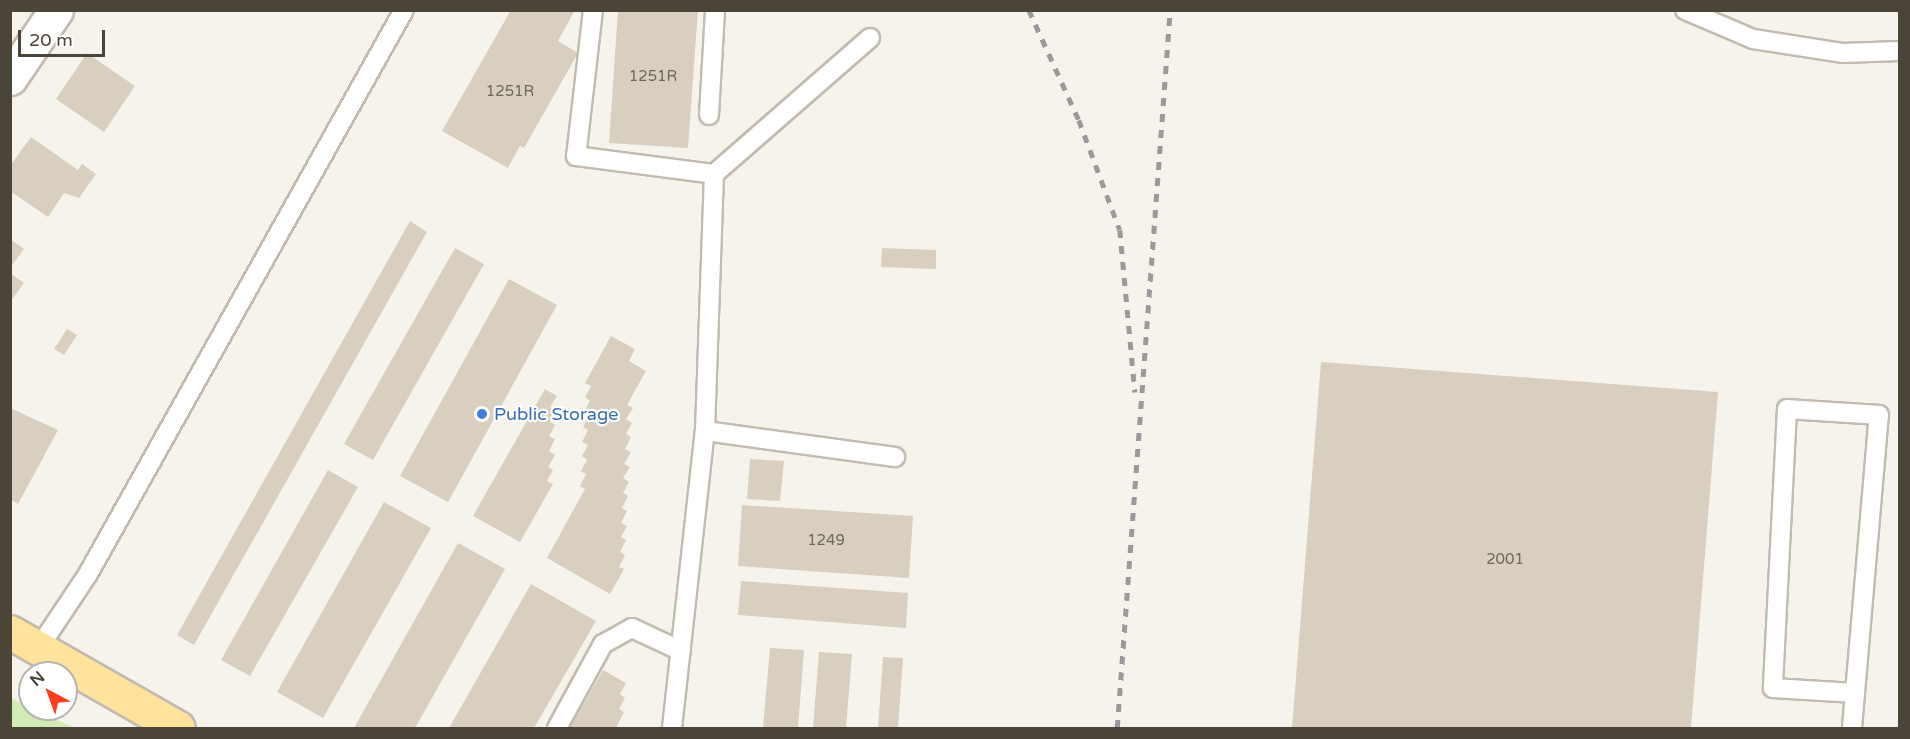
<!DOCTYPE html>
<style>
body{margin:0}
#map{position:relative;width:1910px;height:739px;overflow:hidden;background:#f6f3ec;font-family:"Varela Round",sans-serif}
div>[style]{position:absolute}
.green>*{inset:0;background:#d2eab5}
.building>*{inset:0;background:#d8cfc1}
.roads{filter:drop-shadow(2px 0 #c2bbae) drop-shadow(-2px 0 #c2bbae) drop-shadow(0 2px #c2bbae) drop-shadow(0 -2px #c2bbae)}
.service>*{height:18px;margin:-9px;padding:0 9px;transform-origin:9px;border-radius:9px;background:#fff}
.minor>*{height:33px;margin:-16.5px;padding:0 16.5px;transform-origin:16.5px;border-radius:16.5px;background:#fff}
.primary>*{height:33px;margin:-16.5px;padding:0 16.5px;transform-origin:16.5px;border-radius:16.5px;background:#ffe39c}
.rail>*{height:4.5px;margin-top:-2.25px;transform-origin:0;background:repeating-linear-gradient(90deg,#9a9a9a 0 8px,transparent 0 16px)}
.dots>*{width:16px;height:16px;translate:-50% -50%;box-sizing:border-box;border:3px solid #fff;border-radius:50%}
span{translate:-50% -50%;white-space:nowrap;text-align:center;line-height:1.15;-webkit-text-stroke:4.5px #fff;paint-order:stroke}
.number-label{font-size:15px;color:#6e675b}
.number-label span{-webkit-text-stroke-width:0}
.shop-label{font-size:18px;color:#366cbe}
.left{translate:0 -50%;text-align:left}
.frame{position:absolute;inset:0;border:12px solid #4b4439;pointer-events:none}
.north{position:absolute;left:18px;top:661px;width:60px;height:60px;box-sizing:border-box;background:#fff;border:2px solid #b7b4b0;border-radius:50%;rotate:319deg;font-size:16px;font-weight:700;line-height:24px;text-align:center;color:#4b4439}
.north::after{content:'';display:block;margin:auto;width:21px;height:27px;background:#fc3f1d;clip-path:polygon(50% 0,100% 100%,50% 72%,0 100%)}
.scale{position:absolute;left:18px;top:30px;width:87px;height:27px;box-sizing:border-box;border:3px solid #4b4439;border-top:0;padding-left:8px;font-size:18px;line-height:21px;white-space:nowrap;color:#4b4439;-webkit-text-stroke:4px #fff;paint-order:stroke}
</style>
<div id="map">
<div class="green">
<div style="clip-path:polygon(10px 697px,30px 709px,76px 728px,11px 728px)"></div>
</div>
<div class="building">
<div style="clip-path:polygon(511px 10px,575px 10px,558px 41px,578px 53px,524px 148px,520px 146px,508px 168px,442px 131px)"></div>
<div style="clip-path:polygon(618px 10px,698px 10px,688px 148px,609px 143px)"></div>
<div style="clip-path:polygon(87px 53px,135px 86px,104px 132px,56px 99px)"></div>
<div style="clip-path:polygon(31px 137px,78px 170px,82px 164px,96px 174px,79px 198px,64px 193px,48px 217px,10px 191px,10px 166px)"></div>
<div style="clip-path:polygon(410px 221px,427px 232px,194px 645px,177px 635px)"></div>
<div style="clip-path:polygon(10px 239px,24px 249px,10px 268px)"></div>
<div style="clip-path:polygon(455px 248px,484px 264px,373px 460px,344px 444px)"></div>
<div style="clip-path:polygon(882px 248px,936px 250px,936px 269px,881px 267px)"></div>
<div style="clip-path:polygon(10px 273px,24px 283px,10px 302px)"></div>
<div style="clip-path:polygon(509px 279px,557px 305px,448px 502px,400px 476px)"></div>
<div style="clip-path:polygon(67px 329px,77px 335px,64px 355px,54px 349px)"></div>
<div style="clip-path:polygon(611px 336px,635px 349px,629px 361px,646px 371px,627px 405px,633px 408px,626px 419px,632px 423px,626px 434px,631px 437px,625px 449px,631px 452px,624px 464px,630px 467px,623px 478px,629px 482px,623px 493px,628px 496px,622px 508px,627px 511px,621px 523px,627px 526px,621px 537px,626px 540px,620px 552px,625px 555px,619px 567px,624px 569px,610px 594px,547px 558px,585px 489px,580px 486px,586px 474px,581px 471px,587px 460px,582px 456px,588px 445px,582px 442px,588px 430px,583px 427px,589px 415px,584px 412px,590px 401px,585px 397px,591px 386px,585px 383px)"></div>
<div style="clip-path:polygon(1321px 362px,1718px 392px,1691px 728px,1292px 728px)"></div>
<div style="clip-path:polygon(545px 389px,557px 396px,550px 407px,556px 411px,550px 422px,555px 425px,549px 436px,555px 439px,549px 451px,555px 455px,548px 467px,553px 470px,547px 481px,553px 484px,520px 542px,473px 516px)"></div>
<div style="clip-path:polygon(10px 408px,58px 430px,18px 504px,10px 499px)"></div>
<div style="clip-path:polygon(750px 459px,784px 461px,780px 501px,747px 499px)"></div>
<div style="clip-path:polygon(328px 470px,358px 487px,250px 676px,221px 660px)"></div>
<div style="clip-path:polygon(384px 502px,431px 528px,323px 718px,277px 692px)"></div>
<div style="clip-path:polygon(742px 505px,913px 516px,909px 578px,738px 566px)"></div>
<div style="clip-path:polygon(458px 543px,505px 569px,415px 728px,354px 728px)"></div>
<div style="clip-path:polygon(741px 581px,908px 593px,906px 628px,738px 615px)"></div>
<div style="clip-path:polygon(531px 584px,596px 621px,534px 728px,449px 728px)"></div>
<div style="clip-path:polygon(770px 648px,804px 650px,798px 728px,763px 728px)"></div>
<div style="clip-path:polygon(819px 652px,852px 654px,846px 728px,813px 728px)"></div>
<div style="clip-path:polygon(883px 657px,903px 658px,898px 728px,878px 728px)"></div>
<div style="clip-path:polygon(603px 670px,626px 683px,620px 694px,625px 698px,619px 709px,624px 712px,616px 728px,570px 728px)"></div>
</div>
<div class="roads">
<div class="service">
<div style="left:593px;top:10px;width:147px;rotate:96.6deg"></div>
<div style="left:576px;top:156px;width:139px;rotate:7.4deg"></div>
<div style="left:1685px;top:10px;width:74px;rotate:23.1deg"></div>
<div style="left:1753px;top:39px;width:90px;rotate:8.9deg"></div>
<div style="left:1842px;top:53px;width:58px;rotate:-2deg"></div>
<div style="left:709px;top:115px;width:105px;rotate:-86.7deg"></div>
<div style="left:705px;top:431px;width:192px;rotate:7.8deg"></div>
<div style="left:38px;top:649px;width:90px;rotate:-56.3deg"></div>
<div style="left:88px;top:574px;width:646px;rotate:-60.74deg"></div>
<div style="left:557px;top:728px;width:96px;rotate:-61.3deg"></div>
<div style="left:603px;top:644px;width:33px;rotate:-29deg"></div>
<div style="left:632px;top:628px;width:54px;rotate:25.1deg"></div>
<div style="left:672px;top:728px;width:299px;rotate:-83.7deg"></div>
<div style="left:705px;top:431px;width:257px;rotate:-88deg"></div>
<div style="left:714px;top:174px;width:207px;rotate:-41.1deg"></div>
<div style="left:1852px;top:728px;width:314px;rotate:-85.1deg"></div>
<div style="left:1879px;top:415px;width:92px;rotate:-176.3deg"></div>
<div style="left:1787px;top:409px;width:279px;rotate:92.9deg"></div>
<div style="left:1773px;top:688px;width:82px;rotate:3.5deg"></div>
</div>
<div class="minor">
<div style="left:10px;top:78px;width:82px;rotate:-55.9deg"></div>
</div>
<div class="primary">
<div style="left:10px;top:632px;width:193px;rotate:29.7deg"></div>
</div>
</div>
<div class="rail">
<div style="left:1029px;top:10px;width:121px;rotate:65.6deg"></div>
<div style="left:1079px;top:120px;width:117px;rotate:69.6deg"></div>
<div style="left:1120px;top:230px;width:163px;rotate:84.7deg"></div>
<div style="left:1117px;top:728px;width:720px;rotate:-85.78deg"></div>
</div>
<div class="dots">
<div style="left:482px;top:414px;background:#3f7fe0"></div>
</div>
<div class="number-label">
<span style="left:653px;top:77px">1251R</span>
<span style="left:510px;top:92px">1251R</span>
<span style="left:826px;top:541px">1249</span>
<span style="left:1505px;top:560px">2001</span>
</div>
<div class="shop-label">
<span class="left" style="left:494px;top:414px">Public Storage</span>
</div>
<div class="frame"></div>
<div class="north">N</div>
<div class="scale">20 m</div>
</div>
